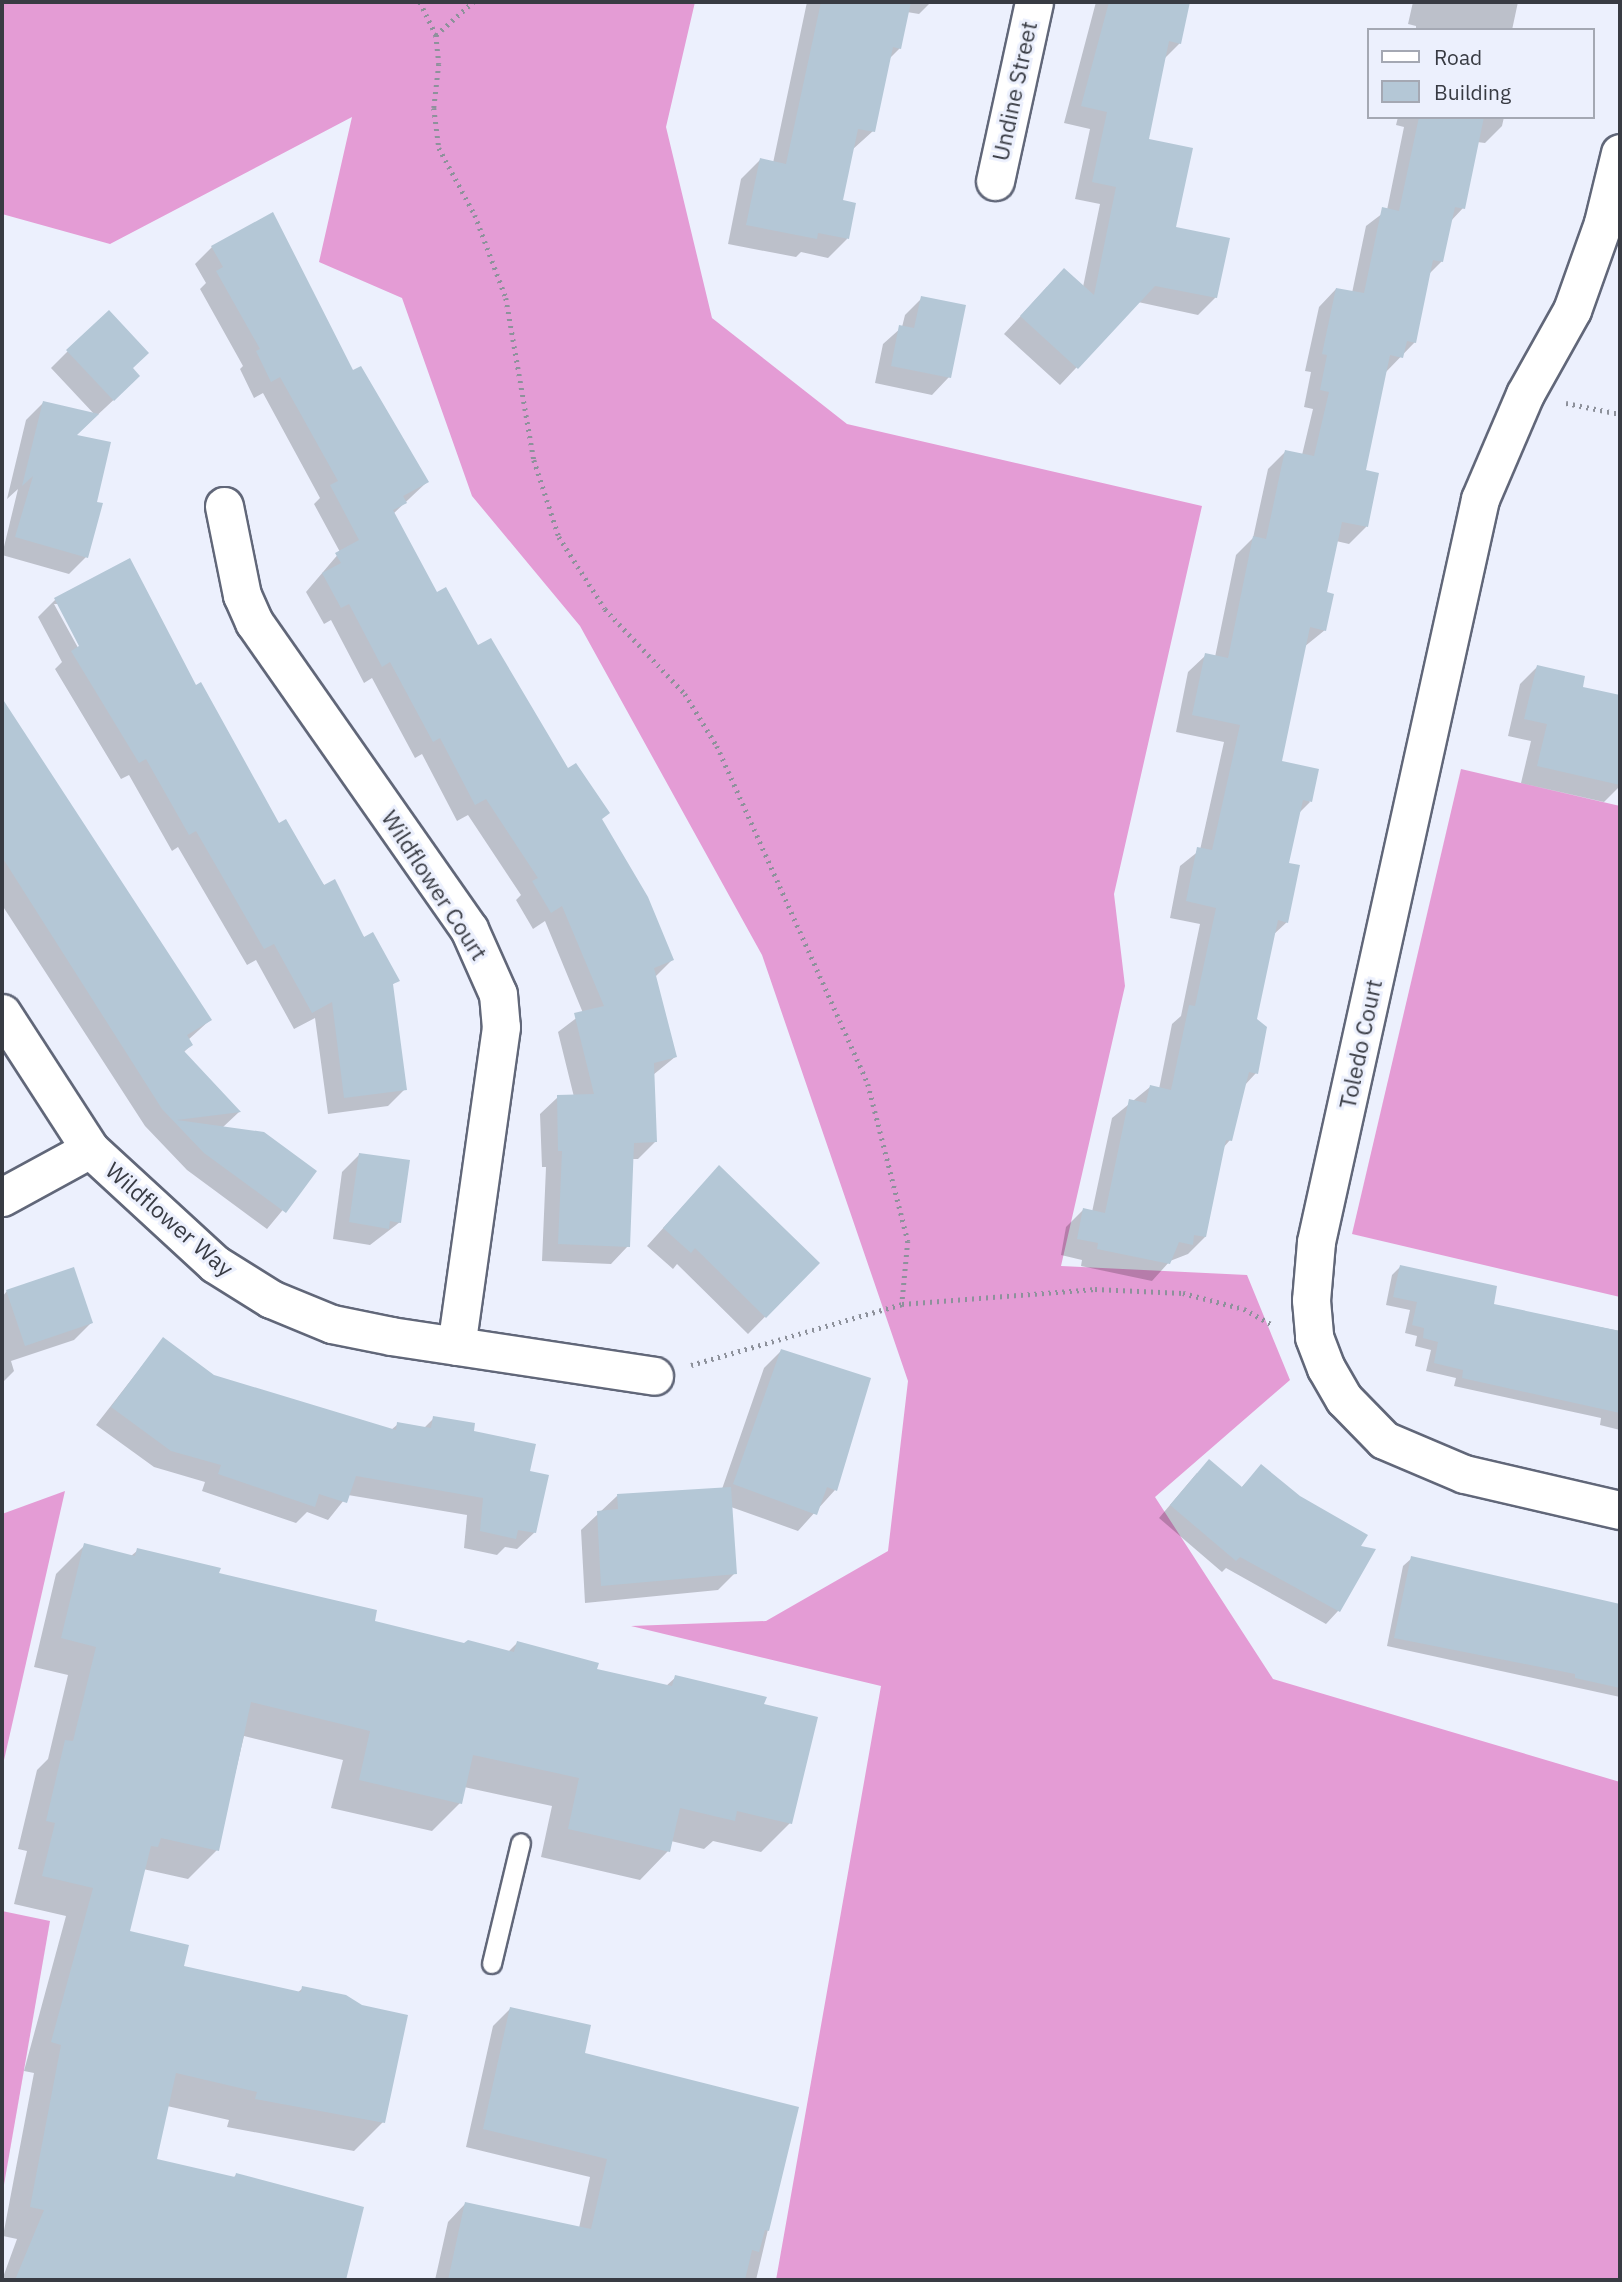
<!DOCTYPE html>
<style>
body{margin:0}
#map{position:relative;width:1622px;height:2282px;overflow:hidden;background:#ecf0fd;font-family:"IBM Plex Sans",sans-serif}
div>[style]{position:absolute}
.forest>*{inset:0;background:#e49cd5}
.shadow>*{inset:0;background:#0003}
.building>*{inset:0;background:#b4c7d6}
.path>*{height:4.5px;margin-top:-2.25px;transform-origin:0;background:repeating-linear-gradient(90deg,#8d919b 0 2px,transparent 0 7px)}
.roads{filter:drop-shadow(2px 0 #616779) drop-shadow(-2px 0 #616779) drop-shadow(0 2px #616779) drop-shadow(0 -2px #616779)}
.lane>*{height:18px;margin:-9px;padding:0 9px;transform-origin:9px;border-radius:9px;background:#fff}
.street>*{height:37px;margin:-18.5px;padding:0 18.5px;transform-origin:18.5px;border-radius:18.5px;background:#fff}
span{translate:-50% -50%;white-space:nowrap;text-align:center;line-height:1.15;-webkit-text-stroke:6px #ecf0fd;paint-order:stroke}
.street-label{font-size:23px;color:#383b43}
.frame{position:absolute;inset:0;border:4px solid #383b43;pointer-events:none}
.legend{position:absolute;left:1367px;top:28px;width:228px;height:91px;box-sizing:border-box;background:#ecf0fd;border:2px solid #a4a8b3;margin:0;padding:9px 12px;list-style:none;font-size:21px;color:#383b43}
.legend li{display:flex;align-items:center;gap:14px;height:35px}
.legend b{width:35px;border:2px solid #a4a8b3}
</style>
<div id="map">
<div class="forest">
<div style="clip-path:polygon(2px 2px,695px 2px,666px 127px,712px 318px,847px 424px,1202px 506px,1114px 894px,1125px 986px,1061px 1266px,1247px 1275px,1290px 1380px,1155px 1497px,1273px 1679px,1620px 1782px,1620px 2280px,776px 2280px,881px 1686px,631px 1626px,766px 1621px,888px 1551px,908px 1381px,762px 955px,580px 626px,472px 496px,402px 298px,319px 262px,352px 117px,110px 244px,2px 214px)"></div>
<div style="clip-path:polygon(1461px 769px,1620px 806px,1620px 1297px,1352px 1234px)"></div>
<div style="clip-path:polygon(65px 1491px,2px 1769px,2px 1514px)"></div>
<div style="clip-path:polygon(2px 1911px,50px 1921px,2px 2196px)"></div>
</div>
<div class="shadow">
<div style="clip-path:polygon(807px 2px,931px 2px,919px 14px,907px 12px,900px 48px,889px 59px,873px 131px,852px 150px,841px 201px,847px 239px,828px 258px,801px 252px,796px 257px,728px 244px,741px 179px,760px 160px,773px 163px)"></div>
<div style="clip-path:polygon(1096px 2px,1189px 2px,1180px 43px,1163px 60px,1147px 140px,1174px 229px,1216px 297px,1198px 315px,1138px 302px,1060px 385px,1004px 334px,1047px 287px,1083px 287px,1100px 204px,1075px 199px,1090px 129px,1064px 123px)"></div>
<div style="clip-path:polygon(1413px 2px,1518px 2px,1512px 30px,1416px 30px,1416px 26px,1408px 24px)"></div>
<div style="clip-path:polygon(1398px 117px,1504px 117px,1502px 126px,1485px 143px,1477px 142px,1463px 208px,1450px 222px,1442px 261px,1429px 274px,1415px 342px,1384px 374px,1364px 472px,1377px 474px,1366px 527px,1349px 544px,1336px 541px,1325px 594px,1325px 630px,1304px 647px,1280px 762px,1310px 802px,1298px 814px,1287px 864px,1287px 922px,1272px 936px,1255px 1020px,1256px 1073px,1244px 1086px,1230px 1140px,1223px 1148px,1205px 1237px,1188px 1254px,1170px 1261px,1152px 1281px,1081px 1266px,1082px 1260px,1061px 1255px,1066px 1227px,1083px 1210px,1092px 1212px,1112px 1118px,1150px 1087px,1159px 1089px,1172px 1024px,1181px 1016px,1200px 924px,1170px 918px,1180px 866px,1200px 850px,1224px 742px,1176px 732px,1188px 672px,1206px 655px,1215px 657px,1236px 555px,1253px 538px,1268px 469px,1285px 452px,1302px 455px,1313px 409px,1304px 407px,1311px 372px,1305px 371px,1319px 307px,1336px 289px,1352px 293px,1366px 226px,1387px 210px,1404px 127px,1396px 125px)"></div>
<div style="clip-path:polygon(212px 247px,352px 372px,427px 482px,393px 514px,436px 594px,601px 820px,672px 960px,655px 977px,675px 1057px,653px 1075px,655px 1142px,638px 1159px,632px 1159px,628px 1246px,611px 1264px,542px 1261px,546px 1167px,542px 1167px,540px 1114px,558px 1097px,574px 1097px,558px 1032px,583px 1013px,545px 921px,533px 929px,516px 900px,521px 895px,468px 815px,457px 821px,422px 754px,415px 758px,372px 678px,364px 683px,331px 620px,324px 624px,306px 592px,340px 552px,314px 504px,320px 498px,263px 393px,254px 398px,240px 369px,243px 366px,200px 289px,206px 283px,195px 264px)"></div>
<div style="clip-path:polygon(922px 298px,949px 377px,932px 395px,875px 383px,883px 344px,902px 327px,905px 315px)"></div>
<div style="clip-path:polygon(68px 351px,131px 369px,121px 393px,75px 436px,86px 557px,69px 574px,2px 555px,18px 489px,7px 499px,26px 420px,44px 402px,95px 415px,51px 368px)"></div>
<div style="clip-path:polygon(evenodd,129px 561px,195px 687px,278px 825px,397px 980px,391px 986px,405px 1089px,388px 1106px,328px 1114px,315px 1018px,294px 1029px,256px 960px,247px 965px,178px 847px,172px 851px,129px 775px,121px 779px,55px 669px,62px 662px,38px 617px,55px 600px,129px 561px,54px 604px,58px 604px,85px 653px,82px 655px,54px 604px)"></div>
<div style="clip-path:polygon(1537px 667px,1581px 688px,1620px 697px,1620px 786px,1604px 802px,1521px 783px,1531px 741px,1508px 736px,1520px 684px)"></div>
<div style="clip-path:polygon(2px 701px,210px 1020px,188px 1040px,191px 1045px,183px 1053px,239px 1112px,222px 1128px,315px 1171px,267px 1229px,187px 1170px,145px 1126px,2px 905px)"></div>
<div style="clip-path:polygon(359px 1155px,400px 1222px,370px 1245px,333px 1239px,342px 1172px)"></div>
<div style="clip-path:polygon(702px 1185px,817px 1264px,748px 1334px,677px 1264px,673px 1269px,647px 1246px)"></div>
<div style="clip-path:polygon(1400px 1267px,1491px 1306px,1620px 1331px,1620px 1430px,1600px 1425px,1601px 1418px,1454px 1386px,1456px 1378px,1426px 1371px,1431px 1350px,1415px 1346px,1417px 1336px,1405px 1333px,1410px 1310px,1386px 1305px,1392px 1275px)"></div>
<div style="clip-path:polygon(7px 1291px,91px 1323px,74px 1340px,11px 1361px,14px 1371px,2px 1383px,2px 1297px)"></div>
<div style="clip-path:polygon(163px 1339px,213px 1376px,391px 1430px,398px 1424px,424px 1428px,434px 1418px,472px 1432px,528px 1473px,535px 1532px,517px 1549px,505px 1547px,497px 1555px,464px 1548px,467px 1515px,348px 1495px,328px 1520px,307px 1512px,296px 1523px,202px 1491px,205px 1482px,154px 1467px,96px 1425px)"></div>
<div style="clip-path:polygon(781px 1351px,835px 1490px,798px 1531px,731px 1507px,735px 1573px,718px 1590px,585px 1603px,581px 1530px,617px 1496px,722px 1489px,764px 1368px)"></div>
<div style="clip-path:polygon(1261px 1466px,1359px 1547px,1373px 1550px,1338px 1611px,1326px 1624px,1226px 1568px,1222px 1572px,1159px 1518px,1197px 1473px,1241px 1488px)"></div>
<div style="clip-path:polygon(85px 1545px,131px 1556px,138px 1550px,373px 1622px,464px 1644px,508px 1652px,517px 1643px,595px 1670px,666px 1686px,676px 1677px,762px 1706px,790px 1823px,761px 1852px,713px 1841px,704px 1849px,671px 1841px,668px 1851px,640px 1880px,541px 1857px,552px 1806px,464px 1787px,460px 1803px,432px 1831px,331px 1808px,343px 1760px,244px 1736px,217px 1850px,188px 1879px,143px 1869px,128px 1933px,182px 1968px,297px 1993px,303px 1988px,383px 2122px,354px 2151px,227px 2127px,229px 2120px,167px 2106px,155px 2160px,233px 2178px,236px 2175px,362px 2208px,345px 2280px,2px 2280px,17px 2239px,3px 2236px,34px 2073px,24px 2071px,66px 1916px,14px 1904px,27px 1851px,18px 1849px,37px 1770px,48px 1759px,68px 1675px,34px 1667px,56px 1574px)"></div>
<div style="clip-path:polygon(1412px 1558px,1620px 1605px,1620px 1697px,1387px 1646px,1403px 1566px)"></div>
<div style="clip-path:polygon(510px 2009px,583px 2054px,797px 2108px,756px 2280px,435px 2280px,448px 2222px,465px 2204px,579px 2228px,590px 2177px,466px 2147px,493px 2026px)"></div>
</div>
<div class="building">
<div style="clip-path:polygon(821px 2px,911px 2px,901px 49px,893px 47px,875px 132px,858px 129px,843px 200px,856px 203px,849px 239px,818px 233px,817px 239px,746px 225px,760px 158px,786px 164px)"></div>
<div style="clip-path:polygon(1109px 2px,1190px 2px,1181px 44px,1169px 41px,1149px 139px,1193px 148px,1176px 227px,1230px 238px,1217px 298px,1155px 286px,1078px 369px,1020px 316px,1064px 268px,1094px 295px,1116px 187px,1092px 182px,1107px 112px,1081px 106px)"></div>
<div style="clip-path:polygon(1419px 117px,1484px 117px,1465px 209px,1455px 207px,1443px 262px,1433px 260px,1416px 343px,1407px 341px,1403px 358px,1390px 355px,1366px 470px,1379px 473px,1368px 527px,1342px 522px,1327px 592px,1334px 594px,1326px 631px,1310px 627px,1282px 761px,1319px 769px,1312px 802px,1303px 800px,1289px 863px,1300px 865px,1288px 923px,1278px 920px,1257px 1019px,1267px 1027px,1258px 1074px,1249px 1072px,1232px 1141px,1226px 1140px,1206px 1237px,1194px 1235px,1193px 1245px,1179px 1242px,1170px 1264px,1097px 1249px,1098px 1243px,1077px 1239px,1083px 1208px,1105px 1213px,1129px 1099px,1146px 1103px,1150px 1085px,1171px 1090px,1189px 1005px,1195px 1006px,1216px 908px,1186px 901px,1197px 847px,1212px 850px,1240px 725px,1192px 715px,1205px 653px,1228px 658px,1253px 536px,1266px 539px,1285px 450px,1314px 456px,1329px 392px,1320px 390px,1327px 355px,1322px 354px,1336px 288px,1364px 293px,1382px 207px,1399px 211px)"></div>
<div style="clip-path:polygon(273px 212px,353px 370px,361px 366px,429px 482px,403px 496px,407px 503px,393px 510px,437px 592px,446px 587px,478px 645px,491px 638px,568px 768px,576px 763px,610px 813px,602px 819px,648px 897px,674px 960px,654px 968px,677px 1057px,654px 1063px,657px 1142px,634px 1143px,630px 1247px,558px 1244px,562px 1151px,558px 1151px,557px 1095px,594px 1094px,574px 1013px,604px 1006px,562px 906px,551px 913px,532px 881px,538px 878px,486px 799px,475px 805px,440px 738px,433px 742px,390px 662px,382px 667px,349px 604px,341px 608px,322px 573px,341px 563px,335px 553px,359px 540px,330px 485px,338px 481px,280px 377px,271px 382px,256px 351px,260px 349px,216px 271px,223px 267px,211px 246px)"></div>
<div style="clip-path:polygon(921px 296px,966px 305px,951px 378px,891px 366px,899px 325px,914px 328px)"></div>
<div style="clip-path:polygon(109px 310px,149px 353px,133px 368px,140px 376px,114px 401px,66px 350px)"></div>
<div style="clip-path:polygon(43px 401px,99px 414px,77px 435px,111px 442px,97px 502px,103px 503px,88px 558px,15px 537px,33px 476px,22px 486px)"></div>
<div style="clip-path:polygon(130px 558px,196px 685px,201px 682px,279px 823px,286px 819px,324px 885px,335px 879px,364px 937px,373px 932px,400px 981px,393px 984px,407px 1090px,344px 1098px,332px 1002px,312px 1013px,274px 944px,264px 949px,196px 831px,189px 835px,146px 759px,139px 763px,71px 651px,79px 646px,54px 598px)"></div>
<div style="clip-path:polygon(1537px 665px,1585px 676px,1583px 687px,1620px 695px,1620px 785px,1537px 766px,1547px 724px,1524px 719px)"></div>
<div style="clip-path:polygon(2px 698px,212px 1020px,187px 1035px,193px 1045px,184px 1051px,241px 1112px,177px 1120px,264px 1132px,317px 1171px,286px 1213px,204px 1153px,162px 1109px,2px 857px)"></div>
<div style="clip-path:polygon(359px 1153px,410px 1160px,401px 1223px,390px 1221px,389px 1229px,349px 1222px)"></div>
<div style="clip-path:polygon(719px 1165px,820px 1263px,766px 1318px,695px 1248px,691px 1253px,663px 1228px)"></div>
<div style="clip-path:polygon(1400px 1265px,1497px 1286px,1494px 1304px,1620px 1331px,1620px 1413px,1462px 1378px,1463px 1370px,1434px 1363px,1438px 1342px,1423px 1338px,1424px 1328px,1412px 1325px,1417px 1302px,1393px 1297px)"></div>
<div style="clip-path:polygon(74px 1267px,93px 1323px,25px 1346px,6px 1290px)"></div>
<div style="clip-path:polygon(163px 1337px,214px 1375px,396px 1430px,397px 1422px,431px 1428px,433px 1416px,475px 1423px,474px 1431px,536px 1444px,530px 1471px,549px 1475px,536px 1533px,518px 1530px,516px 1539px,480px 1531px,483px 1498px,356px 1476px,347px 1503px,319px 1494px,315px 1507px,218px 1474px,221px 1465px,171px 1451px,111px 1407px)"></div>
<div style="clip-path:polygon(781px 1349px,871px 1378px,837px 1491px,827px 1487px,817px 1515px,733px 1484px)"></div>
<div style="clip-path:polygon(1209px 1459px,1242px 1487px,1261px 1464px,1300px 1496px,1368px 1535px,1361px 1546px,1376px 1549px,1340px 1612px,1240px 1557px,1236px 1561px,1170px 1505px)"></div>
<div style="clip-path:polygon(731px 1487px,737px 1574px,601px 1586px,597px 1511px,618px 1509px,617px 1494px)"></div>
<div style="clip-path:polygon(84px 1543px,135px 1556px,137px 1548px,221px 1568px,219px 1573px,377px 1610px,375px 1621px,464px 1643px,468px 1640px,514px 1652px,517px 1641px,599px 1663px,597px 1669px,672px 1686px,675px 1675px,767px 1697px,764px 1704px,818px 1717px,792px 1824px,737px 1811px,735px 1821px,680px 1808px,670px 1852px,568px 1829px,579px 1778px,473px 1755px,462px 1804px,359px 1780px,370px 1731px,251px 1702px,219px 1851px,161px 1838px,158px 1847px,151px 1846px,130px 1931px,189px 1945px,184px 1966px,301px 1992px,302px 1986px,346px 1995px,362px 2005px,408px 2015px,385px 2123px,255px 2099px,257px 2092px,176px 2073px,157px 2159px,235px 2177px,236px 2173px,364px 2207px,346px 2280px,15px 2280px,44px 2210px,30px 2207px,61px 2045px,51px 2042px,93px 1888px,42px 1876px,55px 1823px,46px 1821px,65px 1740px,73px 1741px,96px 1647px,61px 1638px)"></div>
<div style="clip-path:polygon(1411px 1556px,1620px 1604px,1620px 1688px,1575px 1678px,1575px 1674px,1394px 1638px)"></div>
<div style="clip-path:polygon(510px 2007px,591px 2025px,585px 2053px,799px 2107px,769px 2231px,765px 2230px,759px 2252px,752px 2250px,745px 2280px,448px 2280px,465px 2202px,591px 2229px,607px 2159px,483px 2129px)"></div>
</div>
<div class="path">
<div style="left:420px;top:2px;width:37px;rotate:64deg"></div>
<div style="left:436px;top:35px;width:29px;rotate:84deg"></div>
<div style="left:439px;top:64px;width:44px;rotate:96.5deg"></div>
<div style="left:434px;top:108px;width:40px;rotate:82.9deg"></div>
<div style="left:439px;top:148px;width:76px;rotate:61.8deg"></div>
<div style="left:475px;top:215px;width:89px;rotate:69.5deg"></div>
<div style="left:506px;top:298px;width:164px;rotate:80.2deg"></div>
<div style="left:534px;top:460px;width:81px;rotate:72deg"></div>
<div style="left:559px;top:537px;width:85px;rotate:57.4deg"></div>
<div style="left:605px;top:609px;width:117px;rotate:46.7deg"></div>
<div style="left:685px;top:694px;width:61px;rotate:58.4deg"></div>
<div style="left:717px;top:746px;width:370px;rotate:65.9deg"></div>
<div style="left:868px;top:1084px;width:162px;rotate:75.7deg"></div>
<div style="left:908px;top:1241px;width:63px;rotate:95.4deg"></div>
<div style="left:902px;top:1304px;width:194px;rotate:-4.4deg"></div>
<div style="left:1095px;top:1289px;width:88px;rotate:2.6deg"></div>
<div style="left:1183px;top:1293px;width:63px;rotate:14.7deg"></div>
<div style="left:1244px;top:1309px;width:33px;rotate:29deg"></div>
<div style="left:436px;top:35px;width:50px;rotate:-41.7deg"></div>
<div style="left:1566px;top:403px;width:55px;rotate:11.5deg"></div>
<div style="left:691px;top:1365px;width:220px;rotate:-16.1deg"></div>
</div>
<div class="roads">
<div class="lane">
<div style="left:492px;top:1964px;width:124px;rotate:-76.5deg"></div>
</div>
<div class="street">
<div style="left:1620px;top:153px;width:72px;rotate:103.7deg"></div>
<div style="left:1603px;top:223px;width:92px;rotate:109.6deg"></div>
<div style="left:1572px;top:310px;width:96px;rotate:119.2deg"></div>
<div style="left:1525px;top:394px;width:114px;rotate:113.2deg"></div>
<div style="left:1480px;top:499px;width:761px;rotate:102.45deg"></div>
<div style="left:1316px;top:1242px;width:58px;rotate:94.9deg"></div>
<div style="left:1311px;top:1300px;width:37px;rotate:85deg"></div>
<div style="left:1314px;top:1337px;width:33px;rotate:69deg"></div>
<div style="left:1326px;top:1368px;width:36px;rotate:60deg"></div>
<div style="left:1344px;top:1399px;width:57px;rotate:45.7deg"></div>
<div style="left:1384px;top:1440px;width:87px;rotate:23deg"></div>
<div style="left:1464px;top:1474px;width:160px;rotate:13deg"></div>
<div style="left:995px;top:181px;width:183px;rotate:-77.7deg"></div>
<div style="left:224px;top:506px;width:91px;rotate:78.6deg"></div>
<div style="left:242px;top:595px;width:30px;rotate:66deg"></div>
<div style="left:254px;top:622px;width:375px;rotate:55deg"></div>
<div style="left:469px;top:929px;width:71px;rotate:66deg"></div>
<div style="left:498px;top:994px;width:33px;rotate:85deg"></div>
<div style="left:501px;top:1027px;width:322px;rotate:98deg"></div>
<div style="left:2px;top:1013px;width:162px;rotate:57.1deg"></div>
<div style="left:90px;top:1149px;width:170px;rotate:42.6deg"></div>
<div style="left:215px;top:1264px;width:66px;rotate:32deg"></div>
<div style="left:271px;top:1299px;width:66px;rotate:22.3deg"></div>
<div style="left:332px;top:1324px;width:60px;rotate:11.5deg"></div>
<div style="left:391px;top:1336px;width:266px;rotate:8.6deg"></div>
<div style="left:2px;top:1197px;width:100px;rotate:-28.6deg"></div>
</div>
</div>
<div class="street-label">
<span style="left:1014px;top:91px;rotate:-78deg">Undine Street</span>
<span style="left:435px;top:885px;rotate:57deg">Wildflower Court</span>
<span style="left:1360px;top:1044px;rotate:-78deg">Toledo Court</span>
<span style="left:170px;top:1219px;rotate:41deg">Wildflower Way</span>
</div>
<div class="frame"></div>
<ul class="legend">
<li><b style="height:9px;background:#fff"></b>Road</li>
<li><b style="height:19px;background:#b4c7d6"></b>Building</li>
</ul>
</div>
